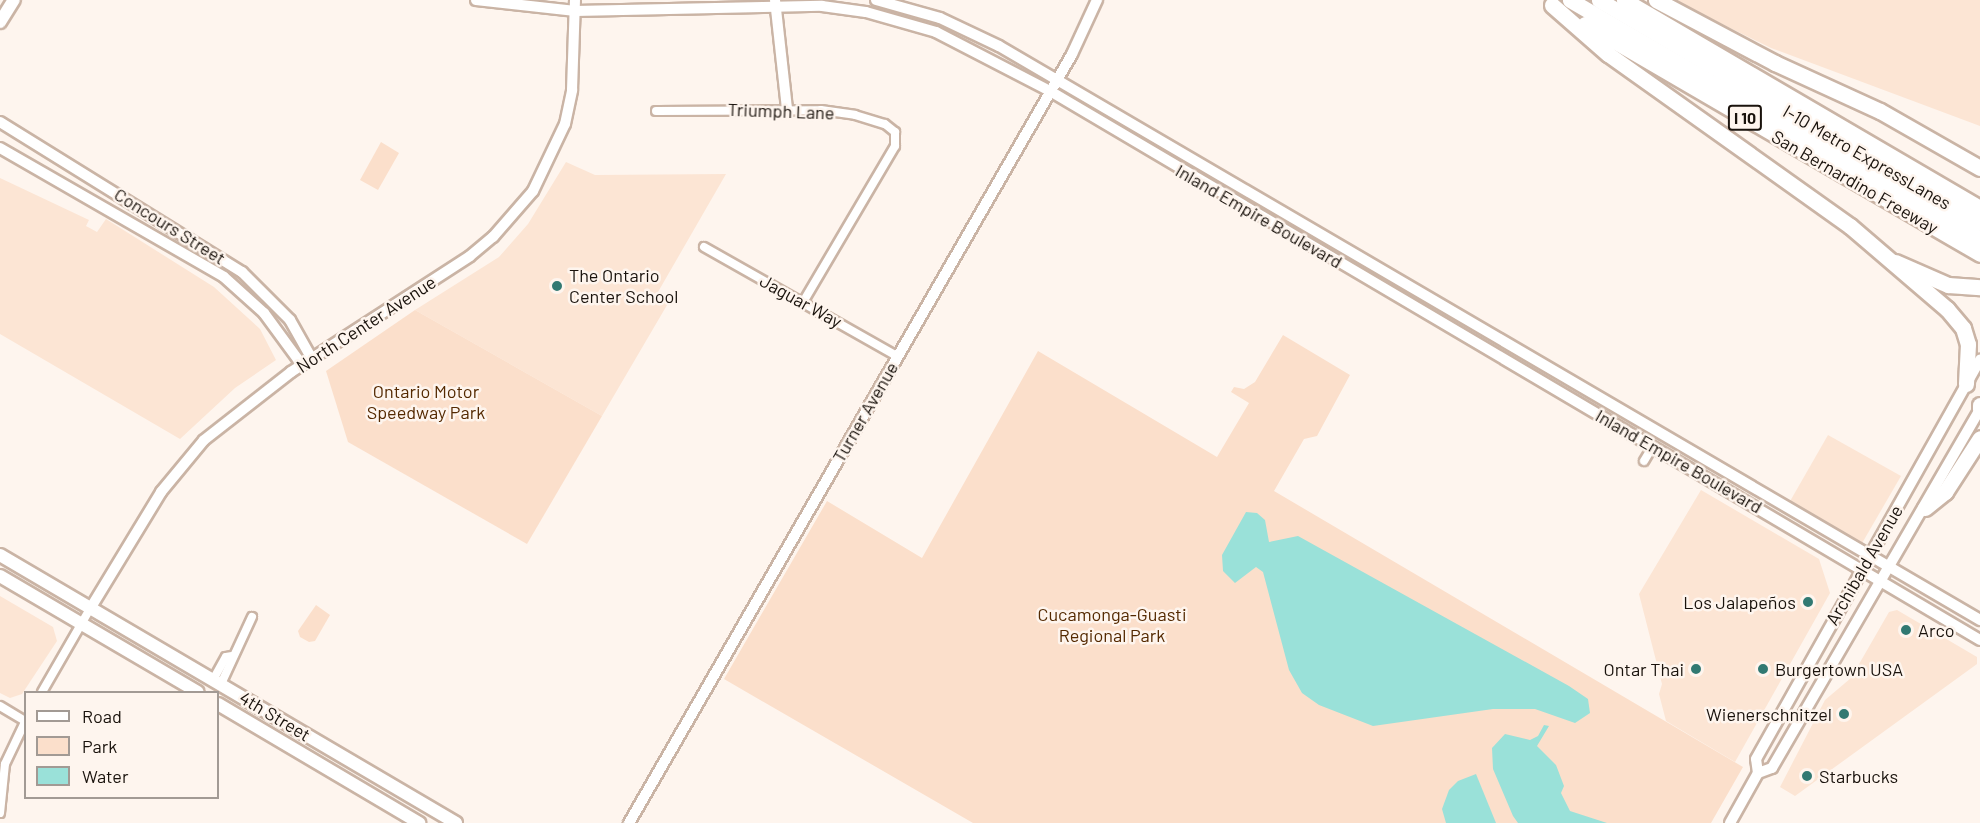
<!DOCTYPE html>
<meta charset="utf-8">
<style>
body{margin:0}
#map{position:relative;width:1980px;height:823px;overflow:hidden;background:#fef5ee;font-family:Barlow,sans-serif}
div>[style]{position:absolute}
.built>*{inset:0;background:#fce5d4}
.green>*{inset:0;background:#fbdfcb}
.water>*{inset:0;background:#9ae1d9}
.roads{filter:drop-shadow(2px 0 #cab4a5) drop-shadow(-2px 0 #cab4a5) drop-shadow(0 2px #cab4a5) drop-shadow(0 -2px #cab4a5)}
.street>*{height:8px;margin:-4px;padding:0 4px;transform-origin:4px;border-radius:4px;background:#fff}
.secondary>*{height:10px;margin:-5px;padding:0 5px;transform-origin:5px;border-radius:5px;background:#fff}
.primary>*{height:12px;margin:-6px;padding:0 6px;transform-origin:6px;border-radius:6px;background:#fff}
.highway>*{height:15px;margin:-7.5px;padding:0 7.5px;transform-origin:7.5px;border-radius:7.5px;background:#fff}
.dots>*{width:16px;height:16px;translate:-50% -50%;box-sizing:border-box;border:3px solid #fef5ee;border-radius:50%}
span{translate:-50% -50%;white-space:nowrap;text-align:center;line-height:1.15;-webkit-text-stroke:5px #fef5ee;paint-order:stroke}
.shield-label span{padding:2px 4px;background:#fef5ee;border:2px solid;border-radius:4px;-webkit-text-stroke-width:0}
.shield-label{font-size:16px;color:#19120c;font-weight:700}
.street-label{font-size:18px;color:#19120c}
.poi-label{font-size:18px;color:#19120c}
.left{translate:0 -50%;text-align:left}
.right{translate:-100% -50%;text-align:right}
.park-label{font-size:18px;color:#542900}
.legend{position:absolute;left:24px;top:691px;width:195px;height:108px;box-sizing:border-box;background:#fef5ee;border:2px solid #a29a94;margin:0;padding:8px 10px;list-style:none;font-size:18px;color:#19120c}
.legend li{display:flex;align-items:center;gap:12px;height:30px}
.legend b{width:30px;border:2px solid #a29a94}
</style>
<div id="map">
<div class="built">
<div style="clip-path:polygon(1673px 0,1980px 0,1980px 126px,1771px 48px)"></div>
<div style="clip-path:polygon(566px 162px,595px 175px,726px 174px,658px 292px,670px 300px,602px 416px,415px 310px,499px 257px,528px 224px)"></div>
<div style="clip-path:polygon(0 178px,89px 220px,86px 226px,97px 232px,106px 219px,214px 287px,260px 329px,276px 360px,235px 388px,180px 439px,0 334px)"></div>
<div style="clip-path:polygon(1828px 435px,1901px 476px,1861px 545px,1789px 503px)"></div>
<div style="clip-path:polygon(1701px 490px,1819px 559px,1830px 593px,1735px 762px,1666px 721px,1659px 694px,1662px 684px,1639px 594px)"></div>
<div style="clip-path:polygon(0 596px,53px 627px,57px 641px,22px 694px,10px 698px,0 693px)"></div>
<div style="clip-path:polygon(1897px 610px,1977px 657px,1977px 664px,1795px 796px,1780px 787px,1825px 700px,1851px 678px,1889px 612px)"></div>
</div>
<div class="green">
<div style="clip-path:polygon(381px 142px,399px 153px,378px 190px,360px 180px)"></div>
<div style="clip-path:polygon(415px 310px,602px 416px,527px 544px,348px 442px,326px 371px)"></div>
<div style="clip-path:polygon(1283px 335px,1350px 375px,1317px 436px,1304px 439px,1274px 491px,1743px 767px,1711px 823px,973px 823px,724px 679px,827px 501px,922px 558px,1038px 351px,1217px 457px,1249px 403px,1231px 392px,1234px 387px,1244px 389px,1255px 382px)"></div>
<div style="clip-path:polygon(316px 605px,330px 615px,315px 641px,309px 642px,300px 637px,298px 631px)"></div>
</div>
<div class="water">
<div style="clip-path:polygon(1246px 512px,1257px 513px,1265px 520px,1269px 542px,1298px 536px,1569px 686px,1588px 699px,1590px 713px,1575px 723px,1535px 709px,1493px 709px,1373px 726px,1319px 705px,1302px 693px,1289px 670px,1263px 572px,1256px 567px,1235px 583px,1223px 571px,1222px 555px)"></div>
<div style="clip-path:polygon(1544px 725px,1549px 726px,1537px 746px,1556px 765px,1564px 786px,1561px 793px,1570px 811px,1607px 823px,1518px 823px,1513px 816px,1493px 769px,1492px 748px,1505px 734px,1530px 740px,1538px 736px)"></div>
<div style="clip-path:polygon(1476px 774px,1496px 823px,1446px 823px,1442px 809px,1449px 790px,1458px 781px)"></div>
</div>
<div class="roads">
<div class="street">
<div style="left:656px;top:111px;width:165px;rotate:-0.3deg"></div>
<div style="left:821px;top:110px;width:34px;rotate:8deg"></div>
<div style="left:855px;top:115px;width:31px;rotate:17deg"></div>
<div style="left:885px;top:124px;width:13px;rotate:39deg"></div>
<div style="left:895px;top:132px;width:14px;rotate:90deg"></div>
<div style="left:895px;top:146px;width:181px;rotate:120.5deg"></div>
<div style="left:704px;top:247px;width:222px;rotate:29.5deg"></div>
<div style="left:1644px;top:461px;width:17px;rotate:-59deg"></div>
<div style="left:213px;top:680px;width:26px;rotate:-61deg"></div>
<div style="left:226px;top:657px;width:6px;rotate:-9deg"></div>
<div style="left:221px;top:684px;width:74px;rotate:-65.2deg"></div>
<div style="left:42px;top:692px;width:96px;rotate:-60deg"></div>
<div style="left:0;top:706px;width:29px;rotate:31deg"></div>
<div style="left:0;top:813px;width:49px;rotate:-84.2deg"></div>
<div style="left:5px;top:764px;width:49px;rotate:-64.5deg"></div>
</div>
<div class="secondary">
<div style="left:476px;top:0;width:100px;rotate:6.3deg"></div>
<div style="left:575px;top:11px;width:247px;rotate:-1.2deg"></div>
<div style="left:822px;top:6px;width:44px;rotate:7.8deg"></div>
<div style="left:866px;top:12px;width:73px;rotate:15.9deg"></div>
<div style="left:936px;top:32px;width:128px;rotate:27.4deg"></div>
<div style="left:1050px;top:91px;width:1080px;rotate:30.55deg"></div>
<div style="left:775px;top:0;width:109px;rotate:83.7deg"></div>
<div style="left:876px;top:0;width:66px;rotate:15.7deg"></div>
<div style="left:940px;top:18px;width:65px;rotate:25.4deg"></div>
<div style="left:999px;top:46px;width:1137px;rotate:30.33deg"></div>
<div style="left:0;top:122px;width:285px;rotate:31.8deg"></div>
<div style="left:242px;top:272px;width:68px;rotate:45deg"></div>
<div style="left:290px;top:320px;width:45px;rotate:60.6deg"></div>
<div style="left:0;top:148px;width:258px;rotate:29.9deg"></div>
<div style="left:224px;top:277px;width:54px;rotate:42deg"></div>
<div style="left:264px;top:313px;width:64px;rotate:53.8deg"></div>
<div style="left:90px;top:609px;width:137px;rotate:-58.7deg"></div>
<div style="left:161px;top:492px;width:67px;rotate:-50.4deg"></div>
<div style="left:204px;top:440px;width:110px;rotate:-38deg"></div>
<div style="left:291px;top:372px;width:213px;rotate:-32.9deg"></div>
<div style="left:470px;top:256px;width:30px;rotate:-40deg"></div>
<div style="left:493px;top:237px;width:61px;rotate:-49deg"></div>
<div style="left:533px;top:191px;width:74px;rotate:-64.5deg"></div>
<div style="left:565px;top:124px;width:35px;rotate:-78deg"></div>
<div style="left:572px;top:90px;width:90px;rotate:-88.1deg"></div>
<div style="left:1758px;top:773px;width:15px;rotate:-20deg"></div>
<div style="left:1772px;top:768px;width:415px;rotate:-59.9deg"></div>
<div style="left:629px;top:823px;width:887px;rotate:-60.05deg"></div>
<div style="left:1072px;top:54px;width:60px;rotate:-65.2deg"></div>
<div style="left:1730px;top:823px;width:57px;rotate:-60.8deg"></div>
<div style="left:1758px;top:773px;width:14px;rotate:-98deg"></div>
<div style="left:1756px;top:759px;width:458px;rotate:-60.7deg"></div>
</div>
<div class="primary">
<div style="left:0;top:22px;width:26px;rotate:-58deg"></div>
<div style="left:0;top:555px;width:529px;rotate:30.44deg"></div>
<div style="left:0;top:576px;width:229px;rotate:30.4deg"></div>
<div style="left:218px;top:704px;width:234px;rotate:30.6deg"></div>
</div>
<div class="highway">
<div style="left:1570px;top:0;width:475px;rotate:30.2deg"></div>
<div style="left:1599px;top:0;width:441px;rotate:30.3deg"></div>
<div style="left:1624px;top:0;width:412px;rotate:30.3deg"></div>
<div style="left:1656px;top:0;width:135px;rotate:27.9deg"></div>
<div style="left:1775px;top:63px;width:115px;rotate:24.6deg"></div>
<div style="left:1880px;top:111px;width:115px;rotate:29.7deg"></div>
<div style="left:1552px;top:5px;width:74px;rotate:41.2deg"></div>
<div style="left:1608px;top:54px;width:297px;rotate:35.4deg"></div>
<div style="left:1850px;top:226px;width:128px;rotate:40.6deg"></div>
<div style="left:1947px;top:309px;width:25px;rotate:50deg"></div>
<div style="left:1963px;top:328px;width:17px;rotate:73deg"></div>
<div style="left:1968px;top:344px;width:40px;rotate:92.9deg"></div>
<div style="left:1585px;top:24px;width:457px;rotate:30.2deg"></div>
<div style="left:1895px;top:262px;width:58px;rotate:23.5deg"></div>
<div style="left:1948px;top:285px;width:32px;rotate:4deg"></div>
<div style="left:1980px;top:409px;width:4px;rotate:-90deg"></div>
<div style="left:1925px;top:508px;width:26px;rotate:-39deg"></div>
<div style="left:1945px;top:492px;width:64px;rotate:-57.1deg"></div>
</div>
</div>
<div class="dots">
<div style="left:557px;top:286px;background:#317972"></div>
<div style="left:1808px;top:602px;background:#317972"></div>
<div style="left:1906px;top:630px;background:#317972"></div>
<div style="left:1696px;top:669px;background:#317972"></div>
<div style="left:1763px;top:669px;background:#317972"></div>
<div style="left:1844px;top:714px;background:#317972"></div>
<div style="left:1807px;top:776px;background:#317972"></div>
</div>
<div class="shield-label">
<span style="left:1745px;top:118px">I 10</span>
</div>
<div class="street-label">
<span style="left:781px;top:111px;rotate:2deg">Triumph Lane</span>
<span style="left:1867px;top:157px;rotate:30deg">I-10 Metro ExpressLanes</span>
<span style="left:1855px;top:182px;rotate:30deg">San Bernardino Freeway</span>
<span style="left:1259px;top:216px;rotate:30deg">Inland Empire Boulevard</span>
<span style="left:170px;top:226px;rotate:32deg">Concours Street</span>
<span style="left:801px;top:301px;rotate:29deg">Jaguar Way</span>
<span style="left:366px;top:324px;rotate:-33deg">North Center Avenue</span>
<span style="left:865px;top:412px;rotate:-60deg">Turner Avenue</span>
<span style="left:1679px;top:461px;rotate:30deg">Inland Empire Boulevard</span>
<span style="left:1864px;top:565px;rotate:-60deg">Archibald Avenue</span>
<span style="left:275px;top:716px;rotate:31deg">4th Street</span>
</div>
<div class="poi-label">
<span class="left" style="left:569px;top:286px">The Ontario<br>Center School</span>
<span class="right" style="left:1796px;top:602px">Los Jalapeños</span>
<span class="left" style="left:1918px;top:630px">Arco</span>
<span class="right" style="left:1684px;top:669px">Ontar Thai</span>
<span class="left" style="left:1775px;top:669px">Burgertown USA</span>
<span class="right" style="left:1832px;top:714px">Wienerschnitzel</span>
<span class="left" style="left:1819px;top:776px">Starbucks</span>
</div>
<div class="park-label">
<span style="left:426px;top:402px">Ontario Motor<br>Speedway Park</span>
<span style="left:1112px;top:625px">Cucamonga-Guasti<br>Regional Park</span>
</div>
<ul class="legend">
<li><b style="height:8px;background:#fff"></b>Road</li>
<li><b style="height:16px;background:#fbdfcb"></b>Park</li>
<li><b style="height:16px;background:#9ae1d9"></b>Water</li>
</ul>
</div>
